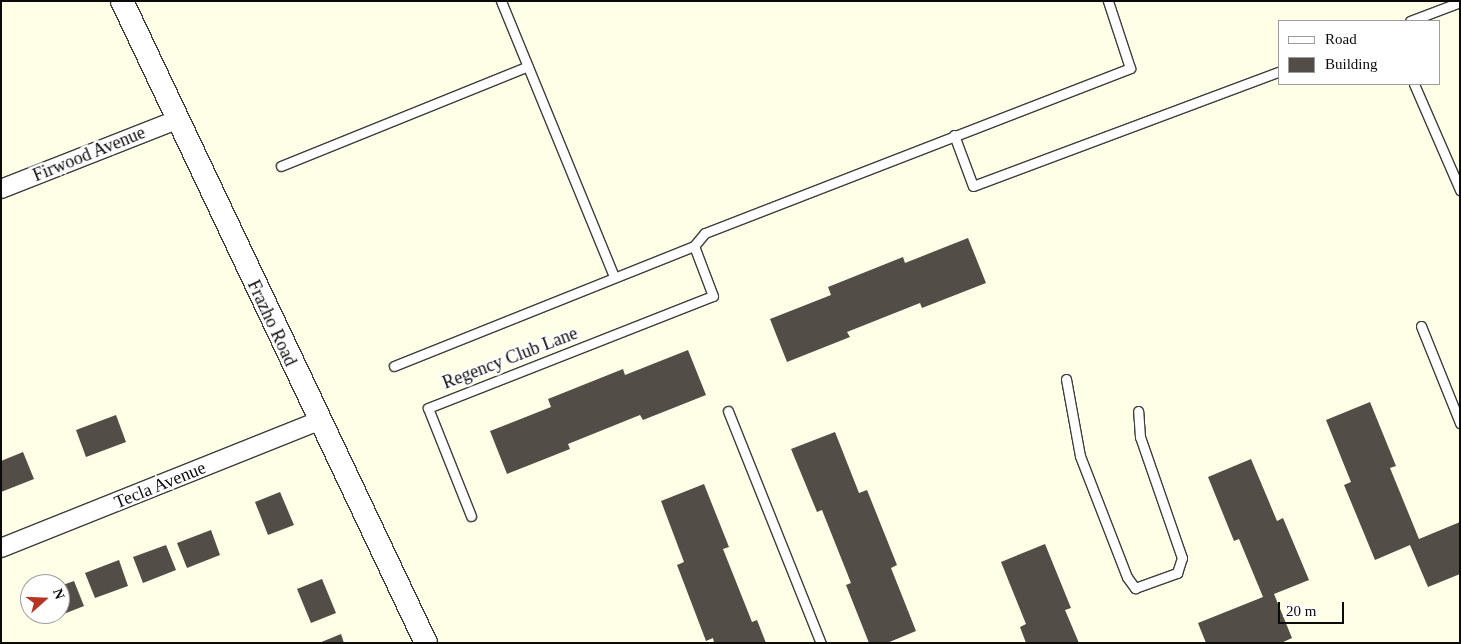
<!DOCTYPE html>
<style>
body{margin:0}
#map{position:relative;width:1461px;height:644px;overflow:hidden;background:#fffee6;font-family:Georgia,serif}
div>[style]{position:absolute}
.building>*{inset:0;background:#524d46}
.roads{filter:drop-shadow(1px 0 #3d3d3d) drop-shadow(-1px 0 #3d3d3d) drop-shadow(0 1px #3d3d3d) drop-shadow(0 -1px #3d3d3d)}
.service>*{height:9px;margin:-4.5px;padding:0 4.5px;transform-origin:4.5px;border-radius:4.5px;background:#fff}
.minor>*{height:18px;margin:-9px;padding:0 9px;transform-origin:9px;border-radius:9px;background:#fff}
.tertiary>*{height:22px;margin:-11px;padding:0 11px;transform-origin:11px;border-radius:11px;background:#fff}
span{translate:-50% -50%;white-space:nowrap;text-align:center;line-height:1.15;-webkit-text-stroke:5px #fff;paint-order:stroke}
.street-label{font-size:18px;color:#0a0a0a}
.frame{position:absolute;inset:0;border:2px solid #0a0a0a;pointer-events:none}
.legend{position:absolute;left:1278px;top:20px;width:162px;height:65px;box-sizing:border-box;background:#fff;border:1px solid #9d9d9d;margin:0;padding:6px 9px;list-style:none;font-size:15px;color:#0a0a0a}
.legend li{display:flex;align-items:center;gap:10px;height:25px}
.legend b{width:25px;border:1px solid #9d9d9d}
.north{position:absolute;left:20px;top:574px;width:50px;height:50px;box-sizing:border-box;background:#fff;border:1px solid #9d9d9d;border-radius:50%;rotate:70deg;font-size:14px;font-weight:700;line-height:20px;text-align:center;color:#0a0a0a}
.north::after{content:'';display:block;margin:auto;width:18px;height:22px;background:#b83323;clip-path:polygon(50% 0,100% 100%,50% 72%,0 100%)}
.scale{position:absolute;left:1278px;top:602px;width:66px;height:22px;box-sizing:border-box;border:2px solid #0a0a0a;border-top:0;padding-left:6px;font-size:15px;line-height:18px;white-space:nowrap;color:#0a0a0a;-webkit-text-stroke:4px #fff;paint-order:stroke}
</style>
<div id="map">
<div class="building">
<div style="clip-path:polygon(968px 238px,986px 283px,922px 308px,920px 303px,847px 332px,850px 337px,787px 362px,770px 319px,831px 295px,828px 287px,903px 257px,905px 263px)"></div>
<div style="clip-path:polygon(688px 350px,706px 395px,643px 420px,640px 415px,568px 444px,570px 449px,507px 474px,490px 431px,551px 407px,548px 399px,623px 369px,625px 375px)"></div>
<div style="clip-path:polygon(1370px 402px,1396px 466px,1390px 468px,1419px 539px,1460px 522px,1460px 574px,1428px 587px,1410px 545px,1375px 560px,1344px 485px,1351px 482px,1326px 420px)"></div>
<div style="clip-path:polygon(116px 415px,126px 442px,86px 457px,76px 430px)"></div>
<div style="clip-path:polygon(835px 432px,859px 493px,867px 490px,897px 565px,891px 568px,916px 631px,887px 643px,869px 643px,846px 585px,851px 583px,822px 510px,817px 512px,791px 449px)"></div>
<div style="clip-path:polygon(23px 452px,34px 479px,1px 492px,1px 461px)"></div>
<div style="clip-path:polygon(1251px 459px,1277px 521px,1283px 518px,1309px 580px,1274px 594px,1292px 638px,1281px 643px,1206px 643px,1198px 623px,1263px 597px,1239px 539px,1234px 541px,1208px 477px)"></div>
<div style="clip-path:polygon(704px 484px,729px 547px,723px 549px,752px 622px,757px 620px,766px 643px,714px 643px,713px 638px,706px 641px,677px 565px,684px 562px,661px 501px)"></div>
<div style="clip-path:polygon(280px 492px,294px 525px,268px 535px,255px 502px)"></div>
<div style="clip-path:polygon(211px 530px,220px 555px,187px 568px,177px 543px)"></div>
<div style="clip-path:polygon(1045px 544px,1071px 608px,1065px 610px,1079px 643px,1026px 643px,1020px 627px,1026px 624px,1001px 562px)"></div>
<div style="clip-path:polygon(166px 545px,176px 570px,143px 583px,133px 557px)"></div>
<div style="clip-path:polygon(119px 560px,128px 586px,95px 598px,85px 573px)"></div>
<div style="clip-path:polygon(322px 579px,336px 613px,311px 623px,297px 589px)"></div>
<div style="clip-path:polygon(74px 581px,84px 606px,51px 619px,49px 614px,60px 614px,60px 586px)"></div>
<div style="clip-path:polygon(341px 634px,344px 643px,319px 643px)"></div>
</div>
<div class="roads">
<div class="service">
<div style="left:501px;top:1px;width:298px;rotate:67.7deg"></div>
<div style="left:1410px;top:21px;width:53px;rotate:-20.8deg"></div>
<div style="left:1414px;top:84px;width:116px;rotate:66.5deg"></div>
<div style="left:954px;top:135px;width:54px;rotate:69.6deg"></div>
<div style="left:973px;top:186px;width:328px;rotate:-20.5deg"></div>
<div style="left:281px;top:166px;width:266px;rotate:-22deg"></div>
<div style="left:1421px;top:326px;width:105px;rotate:68.1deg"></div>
<div style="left:394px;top:366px;width:323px;rotate:-21.8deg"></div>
<div style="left:1066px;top:379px;width:78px;rotate:79.7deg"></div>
<div style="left:1080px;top:456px;width:130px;rotate:68.8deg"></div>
<div style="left:1127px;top:577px;width:14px;rotate:54deg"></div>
<div style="left:1135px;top:588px;width:45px;rotate:-19.7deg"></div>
<div style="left:1177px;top:573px;width:16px;rotate:-72deg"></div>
<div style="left:1182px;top:558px;width:128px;rotate:-109.1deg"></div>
<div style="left:1140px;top:437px;width:26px;rotate:-94deg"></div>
<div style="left:728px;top:411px;width:250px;rotate:68.2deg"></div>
<div style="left:471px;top:516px;width:116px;rotate:-111.7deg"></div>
<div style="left:428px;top:408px;width:306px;rotate:-21.5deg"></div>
<div style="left:713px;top:296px;width:53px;rotate:-110.8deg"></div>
<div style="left:694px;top:246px;width:17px;rotate:-50deg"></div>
<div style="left:705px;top:233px;width:456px;rotate:-21.2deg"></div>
<div style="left:1130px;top:68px;width:71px;rotate:-108.2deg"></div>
</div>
<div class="minor">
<div style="left:1px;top:189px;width:188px;rotate:-21.5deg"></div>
<div style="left:1px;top:548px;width:342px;rotate:-21.8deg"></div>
</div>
<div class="tertiary">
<div style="left:122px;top:1px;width:710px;rotate:64.66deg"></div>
</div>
</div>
<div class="street-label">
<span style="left:89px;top:154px;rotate:-22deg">Firwood Avenue</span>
<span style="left:272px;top:323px;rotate:65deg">Frazho Road</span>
<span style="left:510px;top:358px;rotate:-21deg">Regency Club Lane</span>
<span style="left:160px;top:485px;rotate:-22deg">Tecla Avenue</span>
</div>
<div class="frame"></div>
<ul class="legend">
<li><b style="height:6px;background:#fff"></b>Road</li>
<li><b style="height:14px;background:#524d46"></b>Building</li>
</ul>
<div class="north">N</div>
<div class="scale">20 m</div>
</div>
